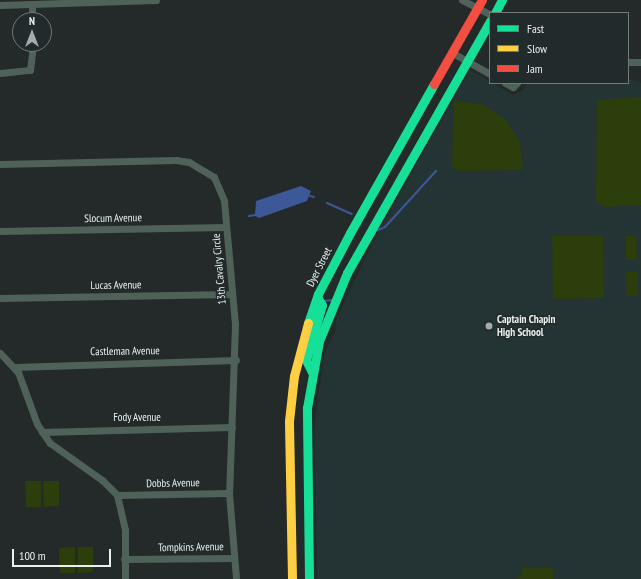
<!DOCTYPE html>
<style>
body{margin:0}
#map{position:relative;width:641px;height:579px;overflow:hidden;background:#242929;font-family:"PT Sans Narrow",sans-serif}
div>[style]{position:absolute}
.built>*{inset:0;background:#243333}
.green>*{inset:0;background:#2c3e0c}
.water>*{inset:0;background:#3d5898}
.stream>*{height:2px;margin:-1px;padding:0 1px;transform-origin:1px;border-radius:1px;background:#3d5898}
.street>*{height:7px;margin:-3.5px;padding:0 3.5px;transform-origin:3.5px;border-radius:3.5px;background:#4e6259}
.fast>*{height:9px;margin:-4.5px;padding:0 4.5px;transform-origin:4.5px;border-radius:4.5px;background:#16e098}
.slow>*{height:9px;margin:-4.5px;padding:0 4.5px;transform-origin:4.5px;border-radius:4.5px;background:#ffcf43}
.jam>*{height:9px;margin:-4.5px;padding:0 4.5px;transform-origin:4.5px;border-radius:4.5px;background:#f24e42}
.dots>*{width:11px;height:11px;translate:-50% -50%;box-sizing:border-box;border:2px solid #222b2b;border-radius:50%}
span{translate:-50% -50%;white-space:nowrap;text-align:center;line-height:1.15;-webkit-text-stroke:3px #222b2b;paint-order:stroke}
.street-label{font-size:11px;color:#eaefef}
.poi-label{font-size:11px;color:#eaefef;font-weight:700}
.left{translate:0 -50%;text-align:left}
.legend{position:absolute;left:489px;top:12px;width:140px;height:72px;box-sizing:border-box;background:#222b2b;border:1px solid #727979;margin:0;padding:5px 7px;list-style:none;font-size:12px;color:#eaefef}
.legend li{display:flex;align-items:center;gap:8px;height:20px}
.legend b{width:20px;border:1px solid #727979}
.north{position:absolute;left:12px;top:12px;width:40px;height:40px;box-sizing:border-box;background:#222b2b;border:1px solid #727979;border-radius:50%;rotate:0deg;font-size:11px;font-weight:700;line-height:16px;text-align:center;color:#eaefef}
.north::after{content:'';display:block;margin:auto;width:14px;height:18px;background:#a5aaaa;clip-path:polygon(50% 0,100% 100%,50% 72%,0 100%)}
.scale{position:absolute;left:12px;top:549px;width:99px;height:18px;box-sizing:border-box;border:2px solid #eaefef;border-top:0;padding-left:5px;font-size:12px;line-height:14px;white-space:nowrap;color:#eaefef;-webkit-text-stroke:3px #222b2b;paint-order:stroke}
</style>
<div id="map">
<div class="built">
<div style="clip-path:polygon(470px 70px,513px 95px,523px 90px,527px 83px,628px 83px,628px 79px,641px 83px,641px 579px,317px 579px,314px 429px,324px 354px,337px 328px,335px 322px,375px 238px)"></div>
</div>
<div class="green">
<div style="clip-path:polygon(641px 97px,641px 205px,604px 207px,596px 201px,597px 100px)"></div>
<div style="clip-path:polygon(454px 100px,482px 104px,506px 120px,520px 142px,523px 170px,457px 171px,452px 166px)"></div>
<div style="clip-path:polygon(603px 235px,604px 298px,553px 299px,552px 236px)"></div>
<div style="clip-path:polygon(626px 236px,636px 236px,637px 260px,626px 260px)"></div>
<div style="clip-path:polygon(626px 272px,637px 272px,637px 296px,627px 296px)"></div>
<div style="clip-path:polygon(25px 481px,41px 481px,41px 507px,26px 507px)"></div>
<div style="clip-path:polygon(43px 481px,59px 481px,59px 506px,44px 507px)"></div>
<div style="clip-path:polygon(75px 547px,75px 573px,60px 573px,59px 548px)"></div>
<div style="clip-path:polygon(78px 547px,93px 547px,93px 572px,78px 573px)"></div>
<div style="clip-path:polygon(522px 568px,553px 568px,553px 579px,515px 579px,522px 576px)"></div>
</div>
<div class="water">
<div style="clip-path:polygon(301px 186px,311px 191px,307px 201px,259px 218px,255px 216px,256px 201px)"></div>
</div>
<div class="stream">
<div style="left:310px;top:196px;width:4px;rotate:14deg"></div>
<div style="left:327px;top:203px;width:27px;rotate:24deg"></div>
<div style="left:249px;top:216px;width:6px;rotate:-9deg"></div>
<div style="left:378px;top:230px;width:8px;rotate:-23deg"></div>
<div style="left:385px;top:227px;width:76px;rotate:-47.7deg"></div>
<div style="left:324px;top:301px;width:9px;rotate:-6deg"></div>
</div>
<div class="street">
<div style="left:462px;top:0;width:31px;rotate:27deg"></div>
<div style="left:32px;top:4px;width:16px;rotate:90deg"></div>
<div style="left:0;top:5px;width:156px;rotate:-1.8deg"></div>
<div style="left:451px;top:52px;width:45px;rotate:29.4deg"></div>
<div style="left:628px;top:62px;width:13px"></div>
<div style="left:0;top:73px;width:30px;rotate:-6deg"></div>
<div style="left:30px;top:70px;width:26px;rotate:-83deg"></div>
<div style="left:505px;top:83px;width:9px;rotate:27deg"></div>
<div style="left:513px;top:87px;width:6px;rotate:-45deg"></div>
<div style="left:0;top:164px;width:176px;rotate:-1.3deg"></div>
<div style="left:176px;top:160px;width:13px;rotate:9deg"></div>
<div style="left:189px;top:162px;width:29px;rotate:31deg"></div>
<div style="left:214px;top:177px;width:26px;rotate:67deg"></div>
<div style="left:224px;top:201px;width:124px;rotate:84.9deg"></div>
<div style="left:235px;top:325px;width:168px;rotate:92deg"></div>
<div style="left:229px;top:493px;width:86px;rotate:85.3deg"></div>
<div style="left:0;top:231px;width:226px;rotate:-1deg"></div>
<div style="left:0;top:298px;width:232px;rotate:-1deg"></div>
<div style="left:0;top:353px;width:26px;rotate:47deg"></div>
<div style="left:18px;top:372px;width:55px;rotate:69.9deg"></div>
<div style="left:37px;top:424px;width:23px;rotate:56deg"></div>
<div style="left:50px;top:443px;width:64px;rotate:35.4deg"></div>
<div style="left:102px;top:480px;width:21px;rotate:45deg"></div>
<div style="left:117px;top:495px;width:36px;rotate:77deg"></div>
<div style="left:125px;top:530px;width:49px;rotate:90deg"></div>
<div style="left:15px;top:367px;width:221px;rotate:-1.8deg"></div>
<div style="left:42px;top:432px;width:190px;rotate:-1.5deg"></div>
<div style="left:117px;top:495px;width:112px;rotate:-1deg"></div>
<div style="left:124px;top:559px;width:110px;rotate:-0.5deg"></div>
</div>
<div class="fast">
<div style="left:495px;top:13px;width:15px;rotate:-62deg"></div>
<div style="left:308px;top:323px;width:31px;rotate:-71deg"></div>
<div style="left:318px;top:294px;width:69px;rotate:-62.3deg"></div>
<div style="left:350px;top:233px;width:171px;rotate:-60.6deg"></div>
<div style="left:312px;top:372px;width:13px;rotate:-117deg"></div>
<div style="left:306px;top:360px;width:57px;rotate:-73.8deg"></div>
<div style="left:322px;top:305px;width:9px;rotate:-122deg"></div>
<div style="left:309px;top:579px;width:171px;rotate:-90.7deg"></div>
<div style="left:307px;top:408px;width:68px;rotate:-79.8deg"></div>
<div style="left:319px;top:341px;width:74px;rotate:-67.6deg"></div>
<div style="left:347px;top:273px;width:290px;rotate:-60.4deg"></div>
</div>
<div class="slow">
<div style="left:292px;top:579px;width:158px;rotate:-91.1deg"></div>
<div style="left:289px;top:421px;width:45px;rotate:-83.7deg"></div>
<div style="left:294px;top:376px;width:55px;rotate:-75.2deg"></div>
</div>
<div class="jam">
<div style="left:434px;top:84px;width:97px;rotate:-60.3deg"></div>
</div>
<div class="dots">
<div style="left:489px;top:326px;background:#a5aaaa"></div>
</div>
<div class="street-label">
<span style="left:113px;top:218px;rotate:-1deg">Slocum Avenue</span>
<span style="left:319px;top:267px;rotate:-63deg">Dyer Street</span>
<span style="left:219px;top:269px;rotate:-95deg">13th Cavalry Circle</span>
<span style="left:116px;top:285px;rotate:-1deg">Lucas Avenue</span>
<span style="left:125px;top:351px;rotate:-1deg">Castleman Avenue</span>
<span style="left:137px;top:417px">Fody Avenue</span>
<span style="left:173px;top:483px;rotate:-1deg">Dobbs Avenue</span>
<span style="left:191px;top:547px;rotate:-1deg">Tompkins Avenue</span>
</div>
<div class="poi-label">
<span class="left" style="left:497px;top:326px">Captain Chapin<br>High School</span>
</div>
<ul class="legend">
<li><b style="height:5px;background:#16e098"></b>Fast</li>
<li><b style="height:5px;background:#ffcf43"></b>Slow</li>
<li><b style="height:5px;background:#f24e42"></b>Jam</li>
</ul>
<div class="north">N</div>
<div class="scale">100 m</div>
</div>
